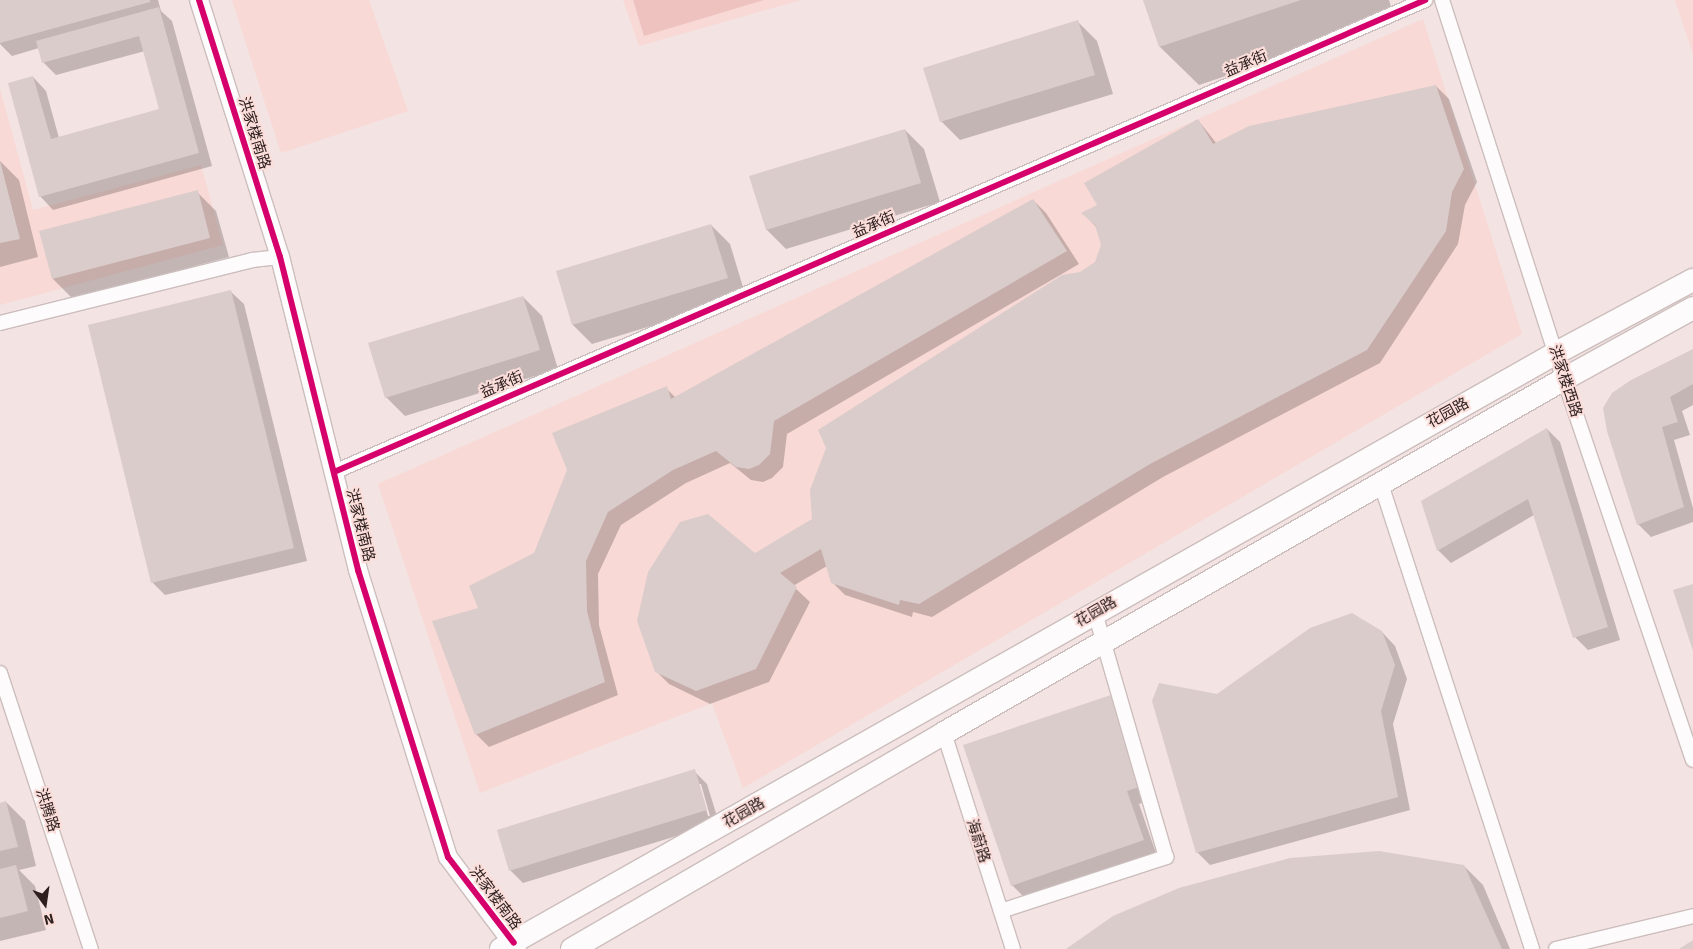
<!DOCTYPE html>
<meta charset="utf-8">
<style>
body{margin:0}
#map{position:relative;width:1693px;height:949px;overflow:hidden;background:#f3e3e2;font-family:Signika,"Noto Sans SC",sans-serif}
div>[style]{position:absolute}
.built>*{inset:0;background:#f8d9d5}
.green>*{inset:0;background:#eec3bf}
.shadow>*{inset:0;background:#0003}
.building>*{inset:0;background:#dacccb}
.roads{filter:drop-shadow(1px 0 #ccbebd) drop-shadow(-1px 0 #ccbebd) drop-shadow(0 1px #ccbebd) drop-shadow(0 -1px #ccbebd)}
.minor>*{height:14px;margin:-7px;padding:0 7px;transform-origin:7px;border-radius:7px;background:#fdfbfb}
.tertiary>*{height:18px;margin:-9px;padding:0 9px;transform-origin:9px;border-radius:9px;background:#fdfbfb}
.primary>*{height:22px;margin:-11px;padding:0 11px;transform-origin:11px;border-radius:11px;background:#fdfbfb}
.cycleway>*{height:6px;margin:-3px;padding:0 3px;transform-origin:3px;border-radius:3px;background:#d6006c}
span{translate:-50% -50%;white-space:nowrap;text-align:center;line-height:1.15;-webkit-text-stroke:4px #fbddda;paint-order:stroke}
.street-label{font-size:15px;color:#2d201f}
.north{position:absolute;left:20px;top:879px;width:50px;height:50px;-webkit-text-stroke:4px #fbddda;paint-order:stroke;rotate:166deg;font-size:14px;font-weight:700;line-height:20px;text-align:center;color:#2d201f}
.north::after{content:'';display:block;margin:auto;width:18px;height:22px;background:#2d201f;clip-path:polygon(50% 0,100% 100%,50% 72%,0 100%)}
</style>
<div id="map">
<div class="built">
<div style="clip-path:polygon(232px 0,369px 0,408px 111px,281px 153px)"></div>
<div style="clip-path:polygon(623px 0,801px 0,639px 46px)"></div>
<div style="clip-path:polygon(1675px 0,1693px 0,1693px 54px)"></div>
<div style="clip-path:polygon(1423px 19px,1522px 334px,743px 788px,712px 703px,480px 793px,378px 484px)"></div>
<div style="clip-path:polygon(0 89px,33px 210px,201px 165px,223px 245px,0 305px)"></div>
</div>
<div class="green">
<div style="clip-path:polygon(633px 0,764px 0,644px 36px)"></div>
</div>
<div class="shadow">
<div style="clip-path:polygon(0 0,158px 0,161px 11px,172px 21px,212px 166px,53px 210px,40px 196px,33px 77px,46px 91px,59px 138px,161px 110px,145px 51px,56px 75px,43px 62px,39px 48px,12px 56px,0 44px)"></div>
<div style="clip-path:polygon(1144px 0,1389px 0,1395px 19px,1199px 85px,1160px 47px)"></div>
<div style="clip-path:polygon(1078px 22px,1097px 41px,1113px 94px,960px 140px,941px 121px)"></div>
<div style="clip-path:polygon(1436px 86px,1449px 99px,1477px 182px,1465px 205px,1458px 244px,1380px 363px,1163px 477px,932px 617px,913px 612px,912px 617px,845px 595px,832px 582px,827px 566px,793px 586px,810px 602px,769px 682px,710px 704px,669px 684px,656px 671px,755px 554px,813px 520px,1080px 273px,1096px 262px,1102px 245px,1096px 227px,1084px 214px,1099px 206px,1198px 120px,1217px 144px)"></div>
<div style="clip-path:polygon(905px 130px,924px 149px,940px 202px,786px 249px,767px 230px,751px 177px)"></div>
<div style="clip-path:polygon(0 161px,19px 180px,38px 257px,0 267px)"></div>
<div style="clip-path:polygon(197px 192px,216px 211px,229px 257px,72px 298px,53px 279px,41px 232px)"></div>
<div style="clip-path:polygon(1033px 200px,1046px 213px,1079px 264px,787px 434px,783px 467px,772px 478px,763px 482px,751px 480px,730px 463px,686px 483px,621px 525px,598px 574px,599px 625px,618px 695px,489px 747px,476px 734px,480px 609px,535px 553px,666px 388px,676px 398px)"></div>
<div style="clip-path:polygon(711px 225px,730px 244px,746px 297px,592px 344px,573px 325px,557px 272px)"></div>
<div style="clip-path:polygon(230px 291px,244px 304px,307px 561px,165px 595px,152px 582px)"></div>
<div style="clip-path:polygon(523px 297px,542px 316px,558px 369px,405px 416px,386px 397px)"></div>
<div style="clip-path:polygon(1693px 350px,1693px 405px,1682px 411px,1690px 435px,1674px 440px,1693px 508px,1693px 522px,1651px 537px,1638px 524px,1608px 431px)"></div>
<div style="clip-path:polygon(1547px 429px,1560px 442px,1620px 640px,1588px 650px,1575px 637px,1534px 515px,1451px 563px,1438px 550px,1423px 501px)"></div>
<div style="clip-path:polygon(1382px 632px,1395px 646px,1407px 679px,1393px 724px,1410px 810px,1210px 865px,1197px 852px)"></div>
<div style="clip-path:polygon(1110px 696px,1123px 710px,1154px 799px,1139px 804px,1156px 853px,1025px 898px,1012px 885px)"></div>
<div style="clip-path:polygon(evenodd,694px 771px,707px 784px,719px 823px,523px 883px,510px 870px,694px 771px,698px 784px,701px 784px,710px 816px,708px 816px,698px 784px)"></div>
<div style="clip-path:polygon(6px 802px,25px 821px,36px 866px,19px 870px,35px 886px,46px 930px,0 941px,0 804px)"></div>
<div style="clip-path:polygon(1464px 866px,1483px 885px,1510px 949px,1069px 949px)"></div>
</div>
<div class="building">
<div style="clip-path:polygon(0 0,150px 0,150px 2px,0 43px)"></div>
<div style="clip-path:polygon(1143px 0,1301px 0,1159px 47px)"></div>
<div style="clip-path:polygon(159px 7px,199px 153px,39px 197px,8px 83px,33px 76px,51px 139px,159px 109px,139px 36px,42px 63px,36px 41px)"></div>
<div style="clip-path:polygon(1078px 20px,1095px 75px,940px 122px,923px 68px)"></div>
<div style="clip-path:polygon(1436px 85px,1464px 169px,1452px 192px,1446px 231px,1367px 350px,1150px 464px,919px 604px,900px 600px,899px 605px,831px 583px,821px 549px,780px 573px,797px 587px,756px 669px,696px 691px,655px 672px,637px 621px,648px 572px,680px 522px,708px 514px,755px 553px,812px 519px,810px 490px,826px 448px,818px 430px,1062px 275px,1080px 272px,1095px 262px,1101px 245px,1095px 225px,1081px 213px,1097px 205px,1084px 183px,1198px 119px,1213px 144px,1249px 126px)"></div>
<div style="clip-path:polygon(905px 129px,921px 183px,766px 230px,749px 176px)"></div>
<div style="clip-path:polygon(0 161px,20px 239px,0 243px)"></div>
<div style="clip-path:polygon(198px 190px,210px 238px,52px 279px,39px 231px)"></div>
<div style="clip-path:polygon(1033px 199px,1067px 251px,774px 421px,770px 454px,759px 465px,749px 469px,736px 467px,716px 451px,673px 470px,608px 512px,586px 561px,587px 611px,605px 682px,475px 735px,432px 621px,478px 608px,469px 586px,534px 553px,567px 470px,552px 433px,667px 386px,671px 399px)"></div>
<div style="clip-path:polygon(711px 224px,728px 278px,572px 325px,556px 271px)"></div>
<div style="clip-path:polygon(231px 290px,294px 548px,151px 583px,88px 325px)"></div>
<div style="clip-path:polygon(523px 296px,540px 350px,385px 398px,368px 343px)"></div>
<div style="clip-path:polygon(1693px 349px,1693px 384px,1670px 397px,1678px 422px,1662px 427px,1684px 507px,1637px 525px,1607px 431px,1603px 408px,1612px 393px,1631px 380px)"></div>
<div style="clip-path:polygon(1547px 428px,1608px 627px,1573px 638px,1528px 499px,1437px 551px,1421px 501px)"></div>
<div style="clip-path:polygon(1693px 584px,1693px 651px,1673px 590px)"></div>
<div style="clip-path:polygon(1352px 613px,1382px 631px,1395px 665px,1381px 711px,1398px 797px,1196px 853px,1152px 701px,1159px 683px,1217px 694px,1310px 628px)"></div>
<div style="clip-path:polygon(1111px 695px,1142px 786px,1127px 791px,1144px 840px,1011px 886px,963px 745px)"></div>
<div style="clip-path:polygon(695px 769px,707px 810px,509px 871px,497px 830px)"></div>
<div style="clip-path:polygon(6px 801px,18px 847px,0 851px,0 803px)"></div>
<div style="clip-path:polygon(1379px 851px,1464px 865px,1502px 949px,1066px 949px,1113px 916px,1179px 888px,1290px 858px)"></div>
<div style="clip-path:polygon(16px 865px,28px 911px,0 918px,0 869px)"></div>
<div style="clip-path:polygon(1693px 940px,1693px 949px,1679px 949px)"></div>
</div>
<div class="roads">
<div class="minor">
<div style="left:1442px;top:0;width:398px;rotate:72.2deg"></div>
<div style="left:1564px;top:379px;width:402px;rotate:71.3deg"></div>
<div style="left:0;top:323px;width:260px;rotate:-14deg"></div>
<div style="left:252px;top:260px;width:28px;rotate:-6deg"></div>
<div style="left:334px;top:472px;width:1189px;rotate:-23.39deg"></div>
<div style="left:1381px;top:484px;width:489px;rotate:72deg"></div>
<div style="left:0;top:673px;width:291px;rotate:71.8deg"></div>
<div style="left:944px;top:733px;width:227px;rotate:72.3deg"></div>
<div style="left:1001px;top:911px;width:174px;rotate:-18.1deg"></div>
<div style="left:1166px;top:857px;width:254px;rotate:-106.2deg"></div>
<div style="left:1556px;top:949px;width:141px;rotate:-13.5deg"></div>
</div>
<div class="tertiary">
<div style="left:199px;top:0;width:269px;rotate:72.5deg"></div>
<div style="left:280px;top:257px;width:323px;rotate:76deg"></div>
<div style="left:358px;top:570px;width:301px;rotate:72.6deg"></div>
<div style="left:448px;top:857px;width:115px;rotate:53.1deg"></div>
</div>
<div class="primary">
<div style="left:501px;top:949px;width:1212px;rotate:-29.46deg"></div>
<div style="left:1556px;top:353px;width:155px;rotate:-28.1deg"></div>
<div style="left:572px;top:949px;width:430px;rotate:-30.1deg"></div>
<div style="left:944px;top:733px;width:714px;rotate:-29.72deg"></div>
<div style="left:1564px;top:379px;width:147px;rotate:-28.8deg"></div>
</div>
</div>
<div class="cycleway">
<div style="left:199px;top:0;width:269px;rotate:72.5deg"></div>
<div style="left:280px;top:257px;width:323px;rotate:76deg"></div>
<div style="left:358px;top:570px;width:301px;rotate:72.6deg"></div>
<div style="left:448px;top:857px;width:108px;rotate:52.5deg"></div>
<div style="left:334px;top:472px;width:1189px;rotate:-23.39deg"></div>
</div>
<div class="street-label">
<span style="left:1246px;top:64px;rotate:-23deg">益承街</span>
<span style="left:254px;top:133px;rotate:73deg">洪家楼南路</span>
<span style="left:874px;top:225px;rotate:-23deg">益承街</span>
<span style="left:1565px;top:381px;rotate:72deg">洪家楼西路</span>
<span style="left:502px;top:385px;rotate:-23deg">益承街</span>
<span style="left:1448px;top:413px;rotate:-29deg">花园路</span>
<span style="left:360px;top:525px;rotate:76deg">洪家楼南路</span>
<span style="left:1096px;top:612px;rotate:-30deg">花园路</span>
<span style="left:47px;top:810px;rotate:72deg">洪腾路</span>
<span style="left:744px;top:813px;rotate:-30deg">花园路</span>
<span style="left:978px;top:841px;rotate:72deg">海蔚路</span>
<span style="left:495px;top:898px;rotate:53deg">洪家楼南路</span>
</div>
<div class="north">N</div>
</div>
